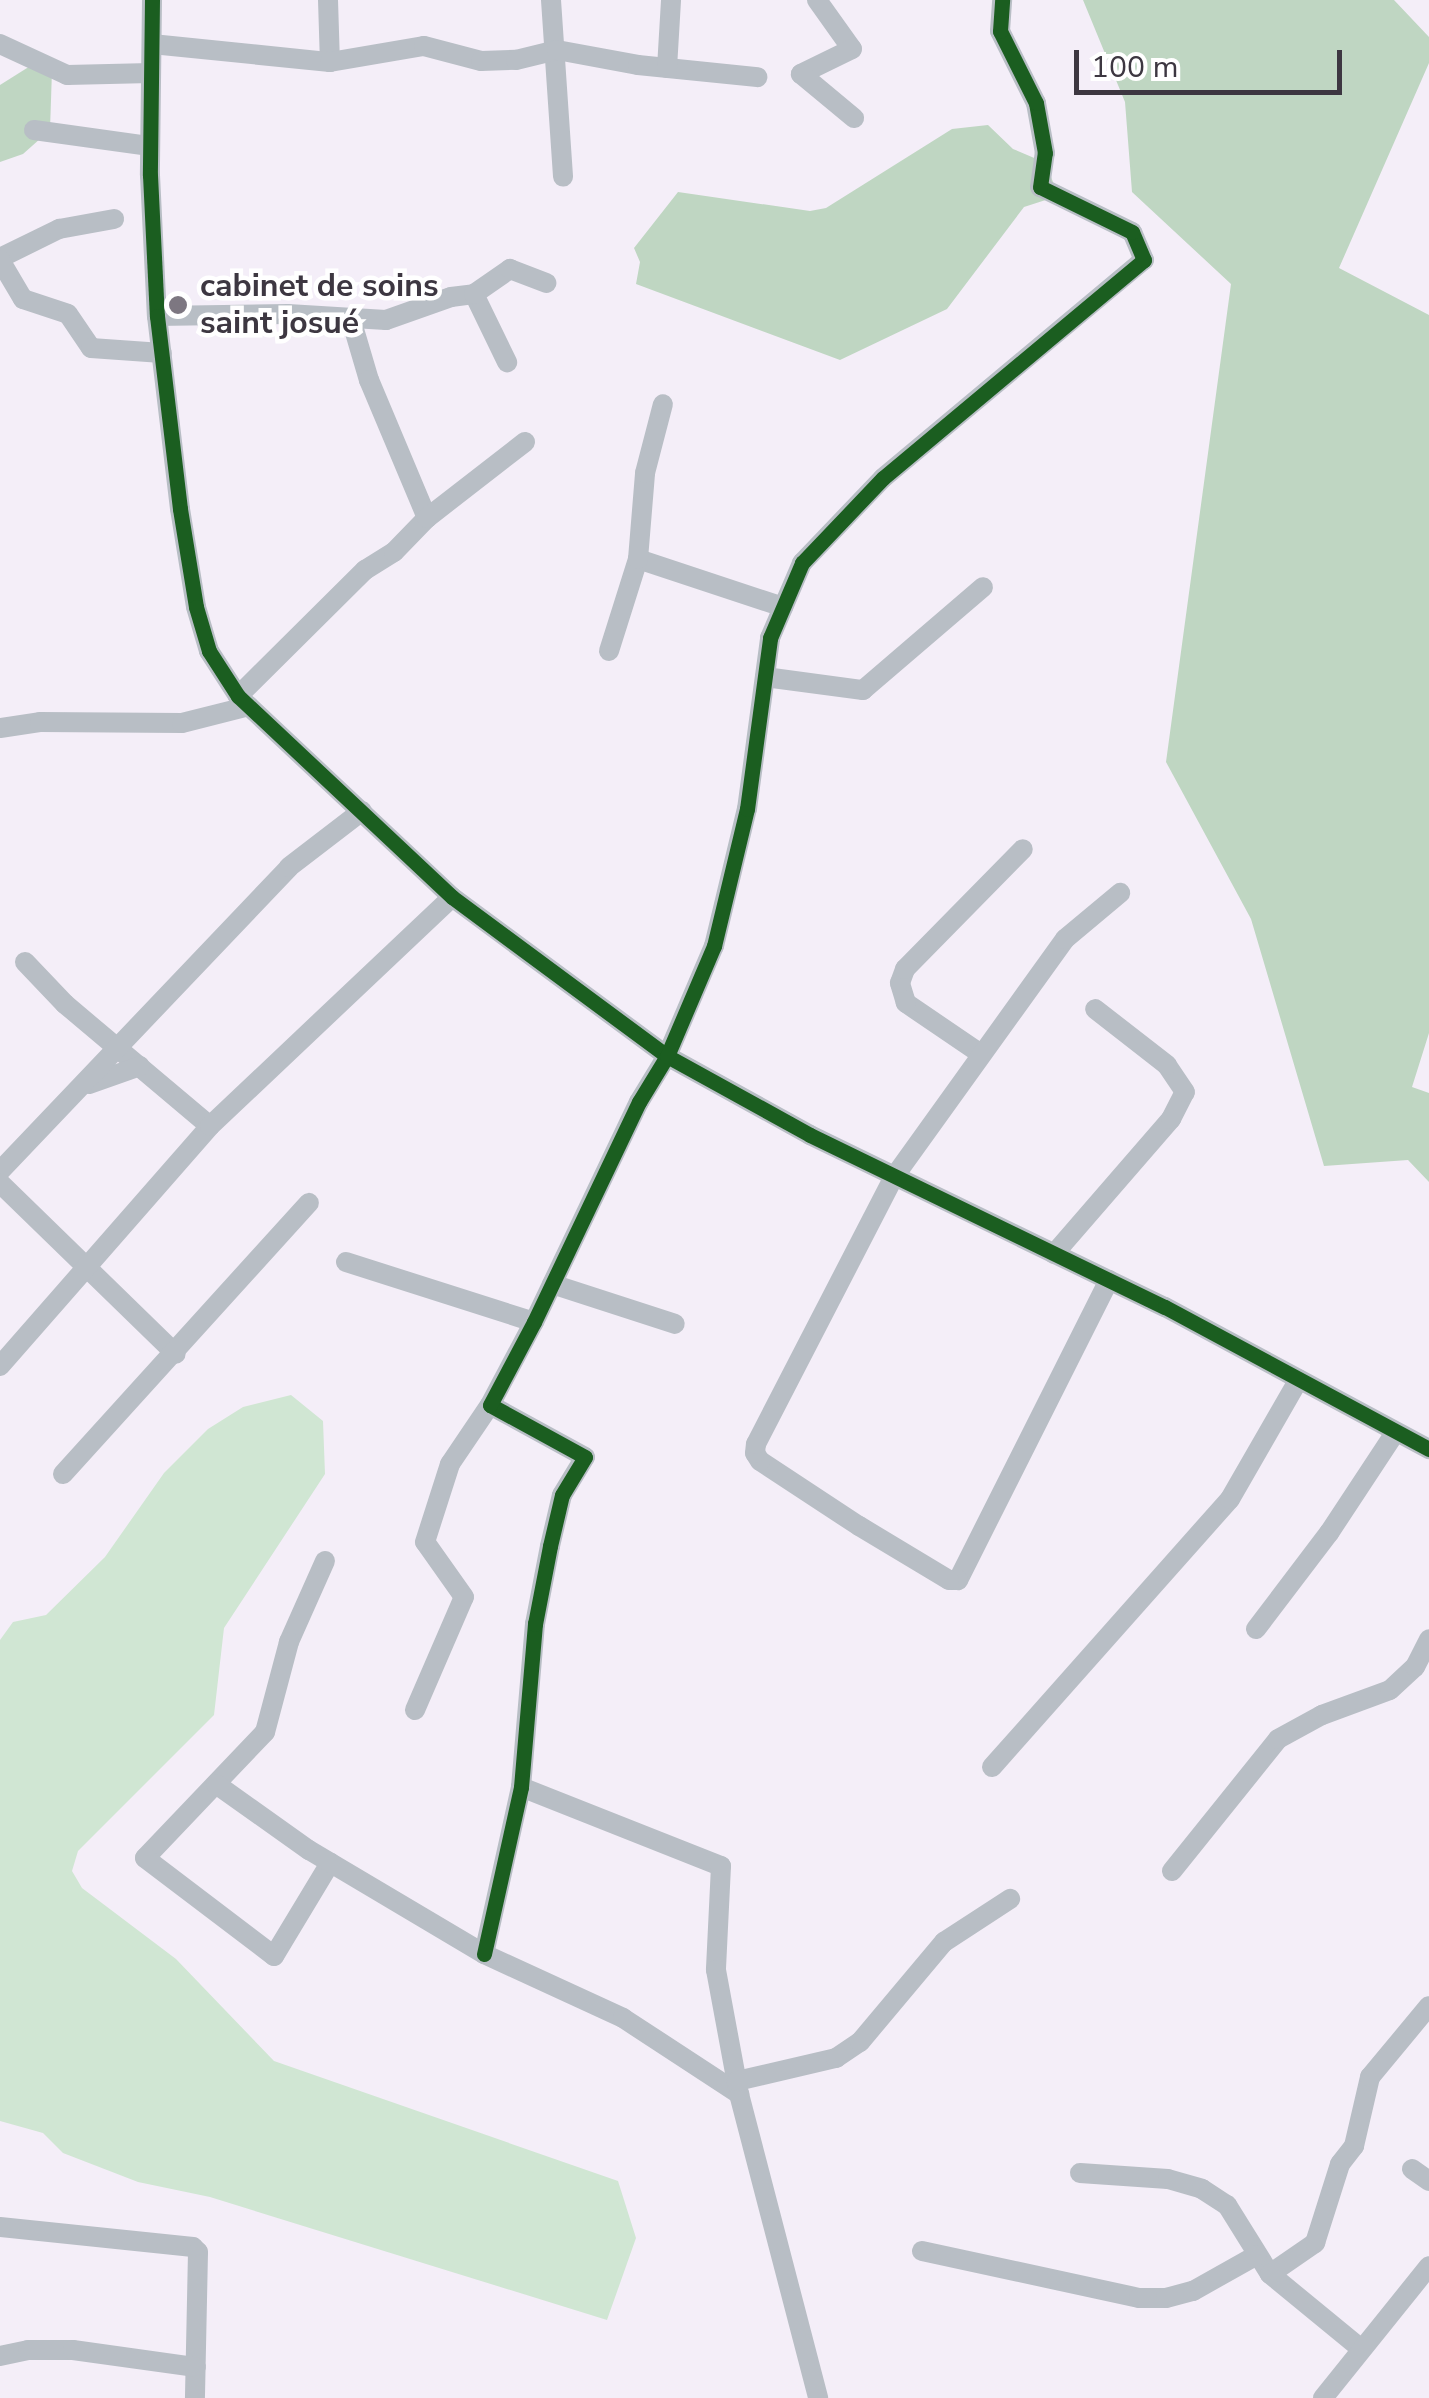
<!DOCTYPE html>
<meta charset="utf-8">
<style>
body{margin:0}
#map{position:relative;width:1429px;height:2398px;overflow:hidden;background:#f4eef8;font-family:"Nunito Sans",sans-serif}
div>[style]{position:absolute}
.green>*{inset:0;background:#d0e6d3}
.forest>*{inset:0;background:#bfd6c2}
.street>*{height:20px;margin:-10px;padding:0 10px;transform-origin:10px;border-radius:10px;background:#b8bec5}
.cycleway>*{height:15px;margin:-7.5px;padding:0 7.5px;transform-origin:7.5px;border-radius:7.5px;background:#1b5e20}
.dots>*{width:28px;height:28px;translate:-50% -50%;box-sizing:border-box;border:5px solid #fff;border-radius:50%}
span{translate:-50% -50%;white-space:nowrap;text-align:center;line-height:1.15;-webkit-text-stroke:9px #fff;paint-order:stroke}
.poi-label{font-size:32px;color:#3d3741;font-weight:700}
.left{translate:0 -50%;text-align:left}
.scale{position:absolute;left:1074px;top:50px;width:268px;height:45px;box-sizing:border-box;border:5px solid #3d3741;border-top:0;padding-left:12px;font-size:30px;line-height:35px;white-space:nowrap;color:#3d3741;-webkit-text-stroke:8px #fff;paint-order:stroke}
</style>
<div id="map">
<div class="green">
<div style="clip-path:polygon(291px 1395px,323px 1421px,325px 1474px,224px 1628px,214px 1715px,78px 1851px,72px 1871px,82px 1888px,176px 1959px,274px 2061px,618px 2181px,636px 2238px,607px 2320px,210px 2197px,138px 2182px,63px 2153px,43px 2133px,0 2121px,0 1640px,13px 1622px,46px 1615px,105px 1557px,164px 1473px,208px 1429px,243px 1407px)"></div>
</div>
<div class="forest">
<div style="clip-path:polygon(1083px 0,1394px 0,1429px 37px,1429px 63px,1339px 268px,1429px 315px,1429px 1033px,1412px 1087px,1429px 1093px,1429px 1182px,1408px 1160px,1324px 1166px,1251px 919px,1166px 762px,1231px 284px,1132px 192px,1125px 102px)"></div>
<div style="clip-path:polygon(35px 63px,52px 70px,50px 130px,23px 154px,0 162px,0 85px)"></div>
<div style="clip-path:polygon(988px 125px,1013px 149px,1046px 163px,1058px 196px,1024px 207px,947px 309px,840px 360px,636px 284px,640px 262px,634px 248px,678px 192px,810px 211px,826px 208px,952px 129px)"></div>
</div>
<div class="street">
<div style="left:152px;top:0;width:175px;rotate:90.7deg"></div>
<div style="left:150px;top:175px;width:141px;rotate:87.2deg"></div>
<div style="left:157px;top:316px;width:194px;rotate:83.2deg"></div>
<div style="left:180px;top:509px;width:99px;rotate:80.7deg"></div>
<div style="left:196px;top:607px;width:46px;rotate:73.5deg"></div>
<div style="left:209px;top:651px;width:54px;rotate:57.2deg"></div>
<div style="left:238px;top:696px;width:294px;rotate:43.2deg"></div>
<div style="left:452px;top:897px;width:267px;rotate:36.5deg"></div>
<div style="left:667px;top:1056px;width:163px;rotate:28.9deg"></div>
<div style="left:810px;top:1135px;width:394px;rotate:25.9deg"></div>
<div style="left:1165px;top:1307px;width:300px;rotate:28.3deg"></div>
<div style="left:328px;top:0;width:62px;rotate:88.2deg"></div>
<div style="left:551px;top:0;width:177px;rotate:86.1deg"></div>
<div style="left:817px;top:0;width:60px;rotate:54.5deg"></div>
<div style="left:852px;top:49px;width:57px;rotate:153.9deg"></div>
<div style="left:801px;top:74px;width:69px;rotate:39.7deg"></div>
<div style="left:0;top:44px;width:74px;rotate:24.8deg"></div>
<div style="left:67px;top:75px;width:84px;rotate:-1.4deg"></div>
<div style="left:152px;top:44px;width:179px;rotate:5.8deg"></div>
<div style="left:330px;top:62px;width:95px;rotate:-9.7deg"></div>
<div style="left:424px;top:46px;width:59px;rotate:14.7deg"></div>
<div style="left:481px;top:61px;width:35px;rotate:-2deg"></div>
<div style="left:516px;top:60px;width:42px;rotate:-13.7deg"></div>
<div style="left:557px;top:50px;width:82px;rotate:10.5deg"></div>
<div style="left:638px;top:65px;width:120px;rotate:5.8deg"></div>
<div style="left:667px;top:68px;width:68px;rotate:-86.6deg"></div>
<div style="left:34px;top:130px;width:117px;rotate:7.9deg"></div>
<div style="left:0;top:258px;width:66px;rotate:-26.2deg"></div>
<div style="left:59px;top:229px;width:56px;rotate:-10.3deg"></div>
<div style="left:0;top:260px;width:45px;rotate:59.5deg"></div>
<div style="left:23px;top:299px;width:47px;rotate:18.4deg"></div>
<div style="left:68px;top:314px;width:41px;rotate:55.9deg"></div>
<div style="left:91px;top:348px;width:71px;rotate:4deg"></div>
<div style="left:474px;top:294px;width:76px;rotate:64.1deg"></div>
<div style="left:157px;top:316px;width:131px;rotate:-0.9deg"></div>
<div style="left:288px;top:314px;width:98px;rotate:3.5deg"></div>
<div style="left:386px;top:320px;width:69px;rotate:-19.5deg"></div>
<div style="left:451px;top:297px;width:23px;rotate:-7deg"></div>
<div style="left:474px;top:294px;width:44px;rotate:-34.8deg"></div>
<div style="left:510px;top:269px;width:39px;rotate:21deg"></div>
<div style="left:351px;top:319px;width:64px;rotate:73.6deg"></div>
<div style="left:369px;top:380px;width:150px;rotate:67.2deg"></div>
<div style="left:638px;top:559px;width:153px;rotate:18.3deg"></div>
<div style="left:609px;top:651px;width:96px;rotate:-72.5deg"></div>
<div style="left:638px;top:559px;width:86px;rotate:-85.3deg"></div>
<div style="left:645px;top:473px;width:71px;rotate:-75.4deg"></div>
<div style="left:765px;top:677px;width:99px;rotate:7.6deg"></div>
<div style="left:863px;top:690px;width:158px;rotate:-40.6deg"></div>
<div style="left:238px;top:696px;width:179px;rotate:-44.8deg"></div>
<div style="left:365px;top:570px;width:34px;rotate:-32deg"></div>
<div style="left:394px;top:552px;width:47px;rotate:-45.9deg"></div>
<div style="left:427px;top:518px;width:124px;rotate:-37.8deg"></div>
<div style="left:0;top:728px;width:40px;rotate:-8.5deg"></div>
<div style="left:40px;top:722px;width:142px;rotate:0.4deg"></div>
<div style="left:182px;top:723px;width:69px;rotate:-14.2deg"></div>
<div style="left:25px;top:962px;width:58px;rotate:46.4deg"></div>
<div style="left:65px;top:1004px;width:189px;rotate:40.1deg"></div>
<div style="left:981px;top:1054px;width:91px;rotate:-145.8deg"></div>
<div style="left:906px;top:1003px;width:21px;rotate:-107deg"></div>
<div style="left:900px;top:983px;width:15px;rotate:-70deg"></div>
<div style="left:905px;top:969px;width:168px;rotate:-45.5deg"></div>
<div style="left:89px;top:1084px;width:54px;rotate:-19.4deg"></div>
<div style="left:0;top:1171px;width:419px;rotate:-46.4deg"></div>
<div style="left:289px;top:867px;width:92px;rotate:-37.5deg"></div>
<div style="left:0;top:1183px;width:245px;rotate:44.2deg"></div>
<div style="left:1054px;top:1254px;width:179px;rotate:-49.1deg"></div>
<div style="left:1171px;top:1119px;width:30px;rotate:-63deg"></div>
<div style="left:1185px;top:1092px;width:32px;rotate:-124deg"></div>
<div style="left:1167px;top:1065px;width:91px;rotate:-142.1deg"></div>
<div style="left:346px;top:1262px;width:197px;rotate:17.7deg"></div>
<div style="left:1109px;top:1280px;width:336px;rotate:116.7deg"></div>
<div style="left:958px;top:1580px;width:9px;rotate:180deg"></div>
<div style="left:949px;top:1580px;width:105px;rotate:-149deg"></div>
<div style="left:859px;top:1526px;width:118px;rotate:-146.7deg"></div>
<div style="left:760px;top:1461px;width:9px;rotate:-122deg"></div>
<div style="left:755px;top:1453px;width:9px;rotate:-84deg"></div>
<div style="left:756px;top:1444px;width:301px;rotate:-62.7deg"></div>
<div style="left:894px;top:1177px;width:293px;rotate:-54.3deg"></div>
<div style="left:1065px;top:939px;width:72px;rotate:-39.9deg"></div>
<div style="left:552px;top:1284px;width:129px;rotate:18deg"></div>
<div style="left:0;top:1366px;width:319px;rotate:-48.8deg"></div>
<div style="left:210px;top:1126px;width:333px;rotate:-43.4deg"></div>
<div style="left:63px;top:1474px;width:366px;rotate:-47.8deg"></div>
<div style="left:325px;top:1561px;width:89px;rotate:114deg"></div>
<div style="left:289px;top:1642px;width:93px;rotate:104.9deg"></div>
<div style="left:265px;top:1732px;width:174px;rotate:133.6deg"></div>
<div style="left:145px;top:1858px;width:162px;rotate:37.2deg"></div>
<div style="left:274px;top:1956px;width:109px;rotate:-58.9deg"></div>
<div style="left:1256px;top:1629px;width:121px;rotate:-52.8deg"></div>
<div style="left:1329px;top:1533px;width:120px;rotate:-56.6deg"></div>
<div style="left:415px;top:1710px;width:123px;rotate:-66.6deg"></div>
<div style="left:464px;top:1597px;width:67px;rotate:-125.3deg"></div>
<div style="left:425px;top:1542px;width:82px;rotate:-72.2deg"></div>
<div style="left:450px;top:1464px;width:71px;rotate:-55.9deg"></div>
<div style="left:992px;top:1767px;width:358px;rotate:-48.4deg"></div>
<div style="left:1230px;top:1499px;width:138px;rotate:-60.1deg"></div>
<div style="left:216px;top:1784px;width:114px;rotate:35.4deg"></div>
<div style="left:309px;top:1850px;width:204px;rotate:30.7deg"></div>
<div style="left:484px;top:1954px;width:153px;rotate:24.7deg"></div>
<div style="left:623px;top:2018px;width:139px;rotate:33.2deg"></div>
<div style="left:521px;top:1787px;width:215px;rotate:21.6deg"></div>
<div style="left:721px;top:1866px;width:104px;rotate:92.8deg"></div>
<div style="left:716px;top:1970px;width:126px;rotate:79.5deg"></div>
<div style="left:739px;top:2094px;width:314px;rotate:75.4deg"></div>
<div style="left:1172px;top:1871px;width:169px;rotate:-51.2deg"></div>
<div style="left:1278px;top:1739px;width:50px;rotate:-28.6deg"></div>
<div style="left:1322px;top:1715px;width:72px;rotate:-20.2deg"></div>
<div style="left:1390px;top:1690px;width:34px;rotate:-43deg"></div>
<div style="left:1415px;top:1667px;width:31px;rotate:-63deg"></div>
<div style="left:484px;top:1954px;width:171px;rotate:-77.5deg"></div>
<div style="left:521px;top:1787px;width:164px;rotate:-85.1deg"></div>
<div style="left:535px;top:1624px;width:79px;rotate:-79.1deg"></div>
<div style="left:550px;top:1546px;width:52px;rotate:-76.8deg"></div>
<div style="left:562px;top:1495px;width:44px;rotate:-58.8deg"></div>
<div style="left:585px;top:1457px;width:108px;rotate:-151.3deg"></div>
<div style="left:490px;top:1405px;width:94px;rotate:-62.1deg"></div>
<div style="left:534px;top:1322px;width:244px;rotate:-64.5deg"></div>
<div style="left:639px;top:1102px;width:54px;rotate:-58.7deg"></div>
<div style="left:667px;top:1056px;width:120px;rotate:-66.9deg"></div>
<div style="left:714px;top:946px;width:141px;rotate:-76.5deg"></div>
<div style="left:747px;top:809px;width:173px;rotate:-82.3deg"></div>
<div style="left:770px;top:638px;width:82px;rotate:-66.9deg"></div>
<div style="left:802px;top:563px;width:117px;rotate:-46.4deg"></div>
<div style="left:883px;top:478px;width:340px;rotate:-39.9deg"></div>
<div style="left:1144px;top:260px;width:30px;rotate:-113deg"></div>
<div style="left:1132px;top:232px;width:102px;rotate:-153.9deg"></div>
<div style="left:1040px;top:187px;width:34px;rotate:-82deg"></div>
<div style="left:1045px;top:153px;width:51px;rotate:-100.2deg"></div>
<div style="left:1036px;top:103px;width:80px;rotate:-116.6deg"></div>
<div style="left:1000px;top:31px;width:31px;rotate:-86deg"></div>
<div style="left:737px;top:2081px;width:102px;rotate:-13.1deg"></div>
<div style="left:836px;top:2058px;width:29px;rotate:-34deg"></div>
<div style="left:860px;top:2042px;width:131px;rotate:-50deg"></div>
<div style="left:944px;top:1942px;width:79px;rotate:-33.1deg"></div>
<div style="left:1412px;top:2169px;width:21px;rotate:35deg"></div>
<div style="left:1080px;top:2173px;width:88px;rotate:3.9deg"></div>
<div style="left:1168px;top:2179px;width:35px;rotate:16deg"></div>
<div style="left:1202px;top:2189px;width:30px;rotate:33deg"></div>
<div style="left:1227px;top:2205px;width:81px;rotate:58.1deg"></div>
<div style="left:1270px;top:2274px;width:117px;rotate:39.4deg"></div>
<div style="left:0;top:2227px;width:194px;rotate:5.9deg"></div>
<div style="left:193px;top:2247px;width:7px;rotate:45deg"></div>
<div style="left:198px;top:2252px;width:146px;rotate:91.2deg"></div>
<div style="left:922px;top:2251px;width:222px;rotate:12.2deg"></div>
<div style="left:1139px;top:2298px;width:27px"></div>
<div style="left:1166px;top:2298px;width:28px;rotate:-15deg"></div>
<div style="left:1193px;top:2291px;width:73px;rotate:-29.4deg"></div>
<div style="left:1270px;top:2274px;width:55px;rotate:-34.6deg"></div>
<div style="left:1315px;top:2243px;width:83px;rotate:-72.4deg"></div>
<div style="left:1340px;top:2164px;width:23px;rotate:-52deg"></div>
<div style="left:1354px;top:2146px;width:71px;rotate:-76.9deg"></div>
<div style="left:1370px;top:2077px;width:92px;rotate:-50.3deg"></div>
<div style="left:0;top:2356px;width:29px;rotate:-12deg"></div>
<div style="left:28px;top:2350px;width:45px"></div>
<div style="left:73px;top:2350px;width:124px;rotate:7.9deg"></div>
<div style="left:1323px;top:2398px;width:169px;rotate:-51.2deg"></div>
</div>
<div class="cycleway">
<div style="left:152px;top:0;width:175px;rotate:90.7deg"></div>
<div style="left:150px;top:175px;width:141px;rotate:87.2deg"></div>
<div style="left:157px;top:316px;width:194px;rotate:83.2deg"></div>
<div style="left:180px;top:509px;width:99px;rotate:80.7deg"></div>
<div style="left:196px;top:607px;width:46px;rotate:73.5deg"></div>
<div style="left:209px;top:651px;width:54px;rotate:57.2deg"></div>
<div style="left:238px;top:696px;width:294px;rotate:43.2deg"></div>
<div style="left:452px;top:897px;width:267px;rotate:36.5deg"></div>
<div style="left:667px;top:1056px;width:163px;rotate:28.9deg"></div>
<div style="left:810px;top:1135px;width:394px;rotate:25.9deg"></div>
<div style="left:1165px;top:1307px;width:300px;rotate:28.3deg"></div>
<div style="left:484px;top:1954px;width:171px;rotate:-77.5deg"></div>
<div style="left:521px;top:1787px;width:164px;rotate:-85.1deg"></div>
<div style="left:535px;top:1624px;width:79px;rotate:-79.1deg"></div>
<div style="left:550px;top:1546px;width:52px;rotate:-76.8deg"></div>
<div style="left:562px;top:1495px;width:44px;rotate:-58.8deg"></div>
<div style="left:585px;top:1457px;width:108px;rotate:-151.3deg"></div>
<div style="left:490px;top:1405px;width:94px;rotate:-62.1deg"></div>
<div style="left:534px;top:1322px;width:244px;rotate:-64.5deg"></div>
<div style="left:639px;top:1102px;width:54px;rotate:-58.7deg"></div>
<div style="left:667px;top:1056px;width:120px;rotate:-66.9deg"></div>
<div style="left:714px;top:946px;width:141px;rotate:-76.5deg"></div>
<div style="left:747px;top:809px;width:173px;rotate:-82.3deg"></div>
<div style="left:770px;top:638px;width:82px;rotate:-66.9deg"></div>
<div style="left:802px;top:563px;width:117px;rotate:-46.4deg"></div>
<div style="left:883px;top:478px;width:340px;rotate:-39.9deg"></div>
<div style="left:1144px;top:260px;width:30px;rotate:-113deg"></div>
<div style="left:1132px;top:232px;width:102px;rotate:-153.9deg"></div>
<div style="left:1040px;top:187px;width:34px;rotate:-82deg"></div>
<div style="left:1045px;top:153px;width:51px;rotate:-100.2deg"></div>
<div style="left:1036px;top:103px;width:80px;rotate:-116.6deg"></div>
<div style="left:1000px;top:31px;width:31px;rotate:-86deg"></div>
</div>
<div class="dots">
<div style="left:178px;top:305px;background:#7d7781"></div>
</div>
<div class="poi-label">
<span class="left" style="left:200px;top:305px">cabinet de soins<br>saint josué</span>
</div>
<div class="scale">100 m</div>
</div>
